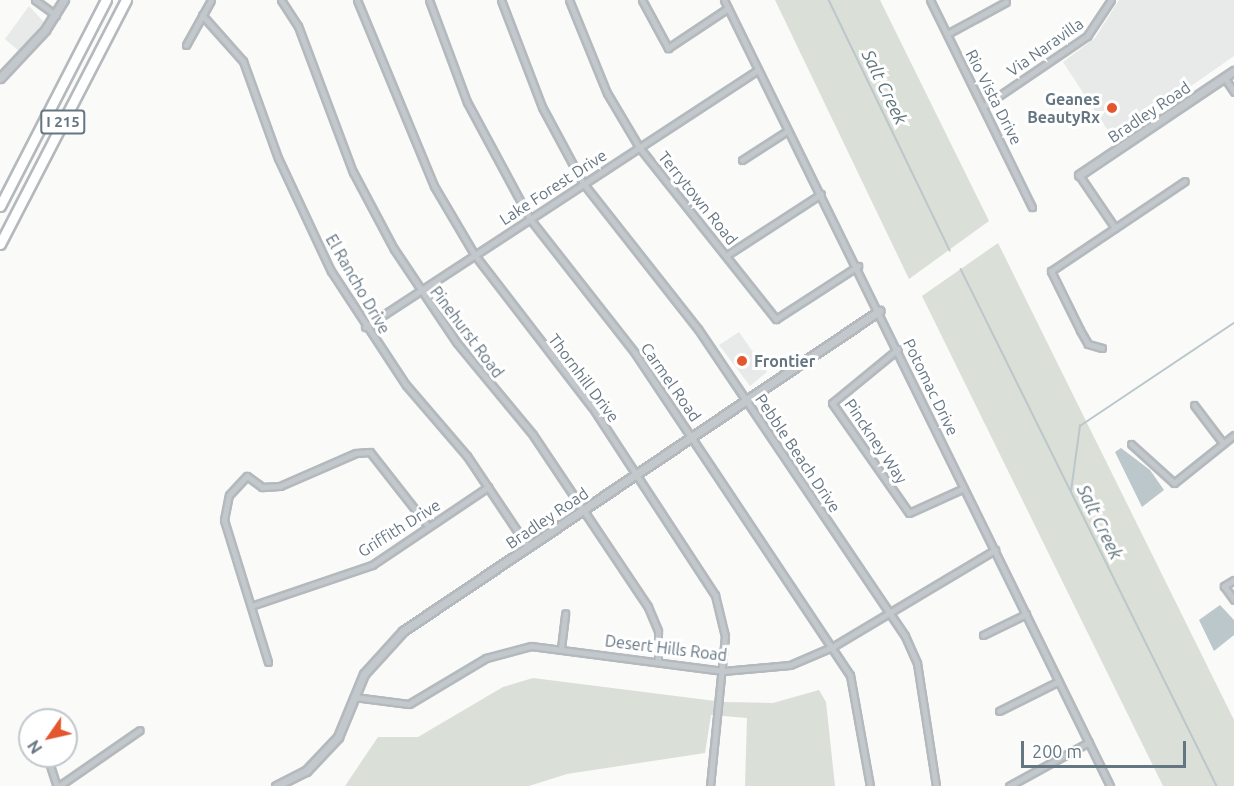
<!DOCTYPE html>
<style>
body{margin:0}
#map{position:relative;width:1234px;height:786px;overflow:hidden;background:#fafaf8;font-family:Ubuntu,sans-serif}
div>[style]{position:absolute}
.built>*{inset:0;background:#e8e9e9}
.green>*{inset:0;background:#dadfd7}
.water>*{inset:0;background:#bbc7cb}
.stream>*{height:1.5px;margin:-0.75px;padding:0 0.75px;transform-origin:0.75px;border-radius:0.75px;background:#bbc7cb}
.roads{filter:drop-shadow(2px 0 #b4b9bd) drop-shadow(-2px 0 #b4b9bd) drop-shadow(0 2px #b4b9bd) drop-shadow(0 -2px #b4b9bd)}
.minor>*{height:5px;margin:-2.5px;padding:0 2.5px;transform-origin:2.5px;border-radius:2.5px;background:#c3c8cc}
.tertiary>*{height:7px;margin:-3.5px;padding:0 3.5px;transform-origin:3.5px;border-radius:3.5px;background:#c3c8cc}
.motorway>*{height:9px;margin:-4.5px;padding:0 4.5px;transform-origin:4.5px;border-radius:4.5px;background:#fff}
.dots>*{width:16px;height:16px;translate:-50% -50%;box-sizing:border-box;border:3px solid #fff;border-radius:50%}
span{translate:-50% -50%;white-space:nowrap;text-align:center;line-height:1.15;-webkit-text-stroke:6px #fff;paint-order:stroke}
.shield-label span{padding:2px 4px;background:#fff;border:2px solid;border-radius:4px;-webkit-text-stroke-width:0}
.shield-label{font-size:15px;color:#657683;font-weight:700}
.street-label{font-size:16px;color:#657683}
.poi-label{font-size:16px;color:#657683;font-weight:700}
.right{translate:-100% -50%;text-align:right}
.left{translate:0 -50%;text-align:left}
.water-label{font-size:18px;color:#60757c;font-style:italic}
.north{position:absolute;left:18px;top:708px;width:60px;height:60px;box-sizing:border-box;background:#fff;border:2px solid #c1c8cd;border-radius:50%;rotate:236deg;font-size:16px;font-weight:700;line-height:24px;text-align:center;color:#657683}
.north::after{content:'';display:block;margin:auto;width:21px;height:27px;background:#e4572e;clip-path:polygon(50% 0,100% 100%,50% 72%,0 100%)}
.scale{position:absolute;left:1021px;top:741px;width:165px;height:27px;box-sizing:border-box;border:3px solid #657683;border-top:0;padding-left:8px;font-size:18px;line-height:21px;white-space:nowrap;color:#657683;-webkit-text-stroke:4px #fff;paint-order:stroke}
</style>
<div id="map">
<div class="built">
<div style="clip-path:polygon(1119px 0,1234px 0,1234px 56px,1114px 140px,1063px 62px,1095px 38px)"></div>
<div style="clip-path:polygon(29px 6px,44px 22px,20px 52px,5px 39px)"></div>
<div style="clip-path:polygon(739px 332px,767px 372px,750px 386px,719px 345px)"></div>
</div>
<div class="green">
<div style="clip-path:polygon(775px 0,880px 0,989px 221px,909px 279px)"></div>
<div style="clip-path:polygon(998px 243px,1234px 720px,1234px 786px,1163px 786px,922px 296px)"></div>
<div style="clip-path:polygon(533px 678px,723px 702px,773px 703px,819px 690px,826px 702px,835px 786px,745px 786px,747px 718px,711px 715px,705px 753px,567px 774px,529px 786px,345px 786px,378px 737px,418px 737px,503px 687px)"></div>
</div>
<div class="water">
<div style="clip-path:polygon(1121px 448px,1150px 470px,1164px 490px,1142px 507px,1115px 452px)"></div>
<div style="clip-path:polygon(1220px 605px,1234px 620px,1234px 635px,1214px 651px,1199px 620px)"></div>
</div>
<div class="stream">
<div style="left:829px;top:0;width:278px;rotate:64.2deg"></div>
<div style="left:961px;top:269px;width:577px;rotate:63.66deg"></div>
<div style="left:1071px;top:491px;width:66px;rotate:-82.1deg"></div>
<div style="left:1080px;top:426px;width:185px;rotate:-33.8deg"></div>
</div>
<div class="roads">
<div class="minor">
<div style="left:35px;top:0;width:26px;rotate:36deg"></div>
<div style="left:281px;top:0;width:31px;rotate:57deg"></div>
<div style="left:298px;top:26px;width:156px;rotate:69.4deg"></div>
<div style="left:353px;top:172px;width:87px;rotate:62deg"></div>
<div style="left:394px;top:249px;width:113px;rotate:56.2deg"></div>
<div style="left:457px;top:343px;width:119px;rotate:50.4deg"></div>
<div style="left:533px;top:435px;width:207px;rotate:56.2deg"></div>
<div style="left:648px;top:607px;width:26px;rotate:67deg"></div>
<div style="left:658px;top:631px;width:30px;rotate:90deg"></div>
<div style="left:357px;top:0;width:201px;rotate:67.5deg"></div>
<div style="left:434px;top:186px;width:79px;rotate:59.5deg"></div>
<div style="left:474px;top:254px;width:193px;rotate:52.4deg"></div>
<div style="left:592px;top:407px;width:225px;rotate:56.8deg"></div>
<div style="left:715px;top:595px;width:42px;rotate:76.3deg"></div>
<div style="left:725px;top:636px;width:151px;rotate:95.7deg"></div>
<div style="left:429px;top:0;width:109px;rotate:69.6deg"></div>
<div style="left:467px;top:102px;width:133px;rotate:61.7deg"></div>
<div style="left:530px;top:219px;width:170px;rotate:51.9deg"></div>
<div style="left:635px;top:353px;width:387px;rotate:56.3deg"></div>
<div style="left:850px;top:675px;width:113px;rotate:79.8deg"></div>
<div style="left:501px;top:0;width:115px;rotate:69deg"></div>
<div style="left:542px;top:107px;width:86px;rotate:61.7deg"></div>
<div style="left:583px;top:183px;width:186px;rotate:51.8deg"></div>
<div style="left:698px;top:329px;width:370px;rotate:56deg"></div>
<div style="left:905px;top:636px;width:30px;rotate:66deg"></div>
<div style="left:917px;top:663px;width:124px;rotate:81.2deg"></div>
<div style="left:569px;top:0;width:100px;rotate:67.8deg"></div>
<div style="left:607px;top:93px;width:63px;rotate:59.3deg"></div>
<div style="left:639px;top:147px;width:220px;rotate:51.5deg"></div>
<div style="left:776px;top:319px;width:98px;rotate:-32.9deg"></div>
<div style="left:642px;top:0;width:55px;rotate:61.6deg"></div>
<div style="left:668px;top:48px;width:72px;rotate:-33.7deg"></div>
<div style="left:724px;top:0;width:876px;rotate:63.84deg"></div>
<div style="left:930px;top:0;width:231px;rotate:63.8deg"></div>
<div style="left:202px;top:15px;width:62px;rotate:48.3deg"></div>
<div style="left:243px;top:61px;width:103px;rotate:70.2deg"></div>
<div style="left:278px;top:158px;width:125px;rotate:64.9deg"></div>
<div style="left:331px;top:271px;width:136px;rotate:56.7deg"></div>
<div style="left:406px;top:385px;width:94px;rotate:49.3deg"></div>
<div style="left:467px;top:456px;width:110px;rotate:56.2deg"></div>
<div style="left:947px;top:34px;width:67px;rotate:-28.5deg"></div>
<div style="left:186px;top:45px;width:51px;rotate:-60.9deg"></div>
<div style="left:1224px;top:77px;width:18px;rotate:56deg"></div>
<div style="left:984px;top:106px;width:125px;rotate:-34.2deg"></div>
<div style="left:1087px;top:36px;width:43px;rotate:-56.3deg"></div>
<div style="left:742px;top:160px;width:54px;rotate:-32.8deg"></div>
<div style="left:1079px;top:175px;width:64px;rotate:55.8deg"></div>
<div style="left:727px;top:255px;width:112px;rotate:-33deg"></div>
<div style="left:365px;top:327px;width:469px;rotate:-33.2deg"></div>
<div style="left:1102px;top:348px;width:15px;rotate:-164deg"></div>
<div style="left:1088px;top:344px;width:16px;rotate:-120deg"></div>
<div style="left:1080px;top:330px;width:66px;rotate:-116.2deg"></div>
<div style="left:1051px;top:271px;width:161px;rotate:-33.9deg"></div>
<div style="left:898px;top:349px;width:85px;rotate:140.7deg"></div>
<div style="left:832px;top:403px;width:134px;rotate:55deg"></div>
<div style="left:909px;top:513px;width:60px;rotate:-24.4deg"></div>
<div style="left:1194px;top:405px;width:48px;rotate:52.7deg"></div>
<div style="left:1131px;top:444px;width:58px;rotate:42.2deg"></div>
<div style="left:1174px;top:483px;width:77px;rotate:-38.7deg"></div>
<div style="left:1234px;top:580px;width:12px;rotate:149deg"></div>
<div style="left:1224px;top:586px;width:17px;rotate:54deg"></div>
<div style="left:251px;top:606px;width:128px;rotate:-18.7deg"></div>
<div style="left:372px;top:565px;width:140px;rotate:-33.9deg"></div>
<div style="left:983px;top:635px;width:48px;rotate:-26deg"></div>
<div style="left:561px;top:648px;width:35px;rotate:-83deg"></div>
<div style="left:268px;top:662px;width:149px;rotate:-107.2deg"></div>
<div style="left:224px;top:520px;width:25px;rotate:-79deg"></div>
<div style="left:229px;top:495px;width:26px;rotate:-47deg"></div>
<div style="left:247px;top:476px;width:19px;rotate:36deg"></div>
<div style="left:262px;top:487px;width:18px;rotate:-3deg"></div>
<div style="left:280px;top:486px;width:83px;rotate:-23.5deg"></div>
<div style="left:356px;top:453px;width:14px;rotate:-4deg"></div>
<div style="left:370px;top:452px;width:94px;rotate:51.9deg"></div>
<div style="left:354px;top:697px;width:55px;rotate:7.3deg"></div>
<div style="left:409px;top:704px;width:90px;rotate:-30.9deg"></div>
<div style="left:486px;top:658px;width:47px;rotate:-14.9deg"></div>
<div style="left:531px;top:646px;width:194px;rotate:7.4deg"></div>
<div style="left:723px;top:671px;width:67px;rotate:-5.1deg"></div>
<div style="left:790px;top:665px;width:46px;rotate:-23.2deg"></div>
<div style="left:832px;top:647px;width:190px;rotate:-30.8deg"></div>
<div style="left:999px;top:711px;width:65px;rotate:-26.6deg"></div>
<div style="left:47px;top:756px;width:32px;rotate:72deg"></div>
<div style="left:59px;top:786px;width:98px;rotate:-34.7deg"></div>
<div style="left:1009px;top:786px;width:91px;rotate:-28.8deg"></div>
</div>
<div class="tertiary">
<div style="left:0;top:78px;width:66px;rotate:-46.8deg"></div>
<div style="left:45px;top:30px;width:36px;rotate:-58deg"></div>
<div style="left:1079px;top:175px;width:187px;rotate:-33.9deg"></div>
<div style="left:276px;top:786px;width:34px;rotate:-27deg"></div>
<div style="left:306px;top:771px;width:47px;rotate:-46.7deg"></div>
<div style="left:338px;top:737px;width:68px;rotate:-67.6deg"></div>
<div style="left:364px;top:674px;width:58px;rotate:-47.8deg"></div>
<div style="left:403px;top:631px;width:574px;rotate:-33.91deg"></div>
</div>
<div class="motorway">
<div style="left:0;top:206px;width:232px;rotate:-62.8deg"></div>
<div style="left:0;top:244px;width:275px;rotate:-62.7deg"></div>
</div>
</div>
<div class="dots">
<div style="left:1112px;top:108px;background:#e4572e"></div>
<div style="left:742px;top:361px;background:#e4572e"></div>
</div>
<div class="shield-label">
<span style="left:63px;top:122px">I 215</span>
</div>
<div class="street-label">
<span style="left:1045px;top:47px;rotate:-35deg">Via Naravilla</span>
<span style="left:994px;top:97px;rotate:63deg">Rio Vista Drive</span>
<span style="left:1149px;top:112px;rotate:-34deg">Bradley Road</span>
<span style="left:553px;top:187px;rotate:-33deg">Lake Forest Drive</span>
<span style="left:698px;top:198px;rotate:51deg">Terrytown Road</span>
<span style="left:358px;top:284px;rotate:60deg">El Rancho Drive</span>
<span style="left:467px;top:332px;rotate:53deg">Pinehurst Road</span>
<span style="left:584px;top:378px;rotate:53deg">Thornhill Drive</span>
<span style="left:671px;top:382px;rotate:55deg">Carmel Road</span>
<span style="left:931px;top:387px;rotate:64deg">Potomac Drive</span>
<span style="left:876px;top:441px;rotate:56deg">Pinckney Way</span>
<span style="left:798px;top:453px;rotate:56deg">Pebble Beach Drive</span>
<span style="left:547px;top:518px;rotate:-34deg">Bradley Road</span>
<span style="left:399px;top:528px;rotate:-32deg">Griffith Drive</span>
<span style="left:666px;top:648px;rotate:7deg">Desert Hills Road</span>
</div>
<div class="poi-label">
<span class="right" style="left:1100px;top:108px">Geanes<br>BeautyRx</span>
<span class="left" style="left:754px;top:361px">Frontier</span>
</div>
<div class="water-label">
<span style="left:885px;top:87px;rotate:64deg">Salt Creek</span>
<span style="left:1100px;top:522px;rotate:64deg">Salt Creek</span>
</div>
<div class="north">N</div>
<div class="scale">200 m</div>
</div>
